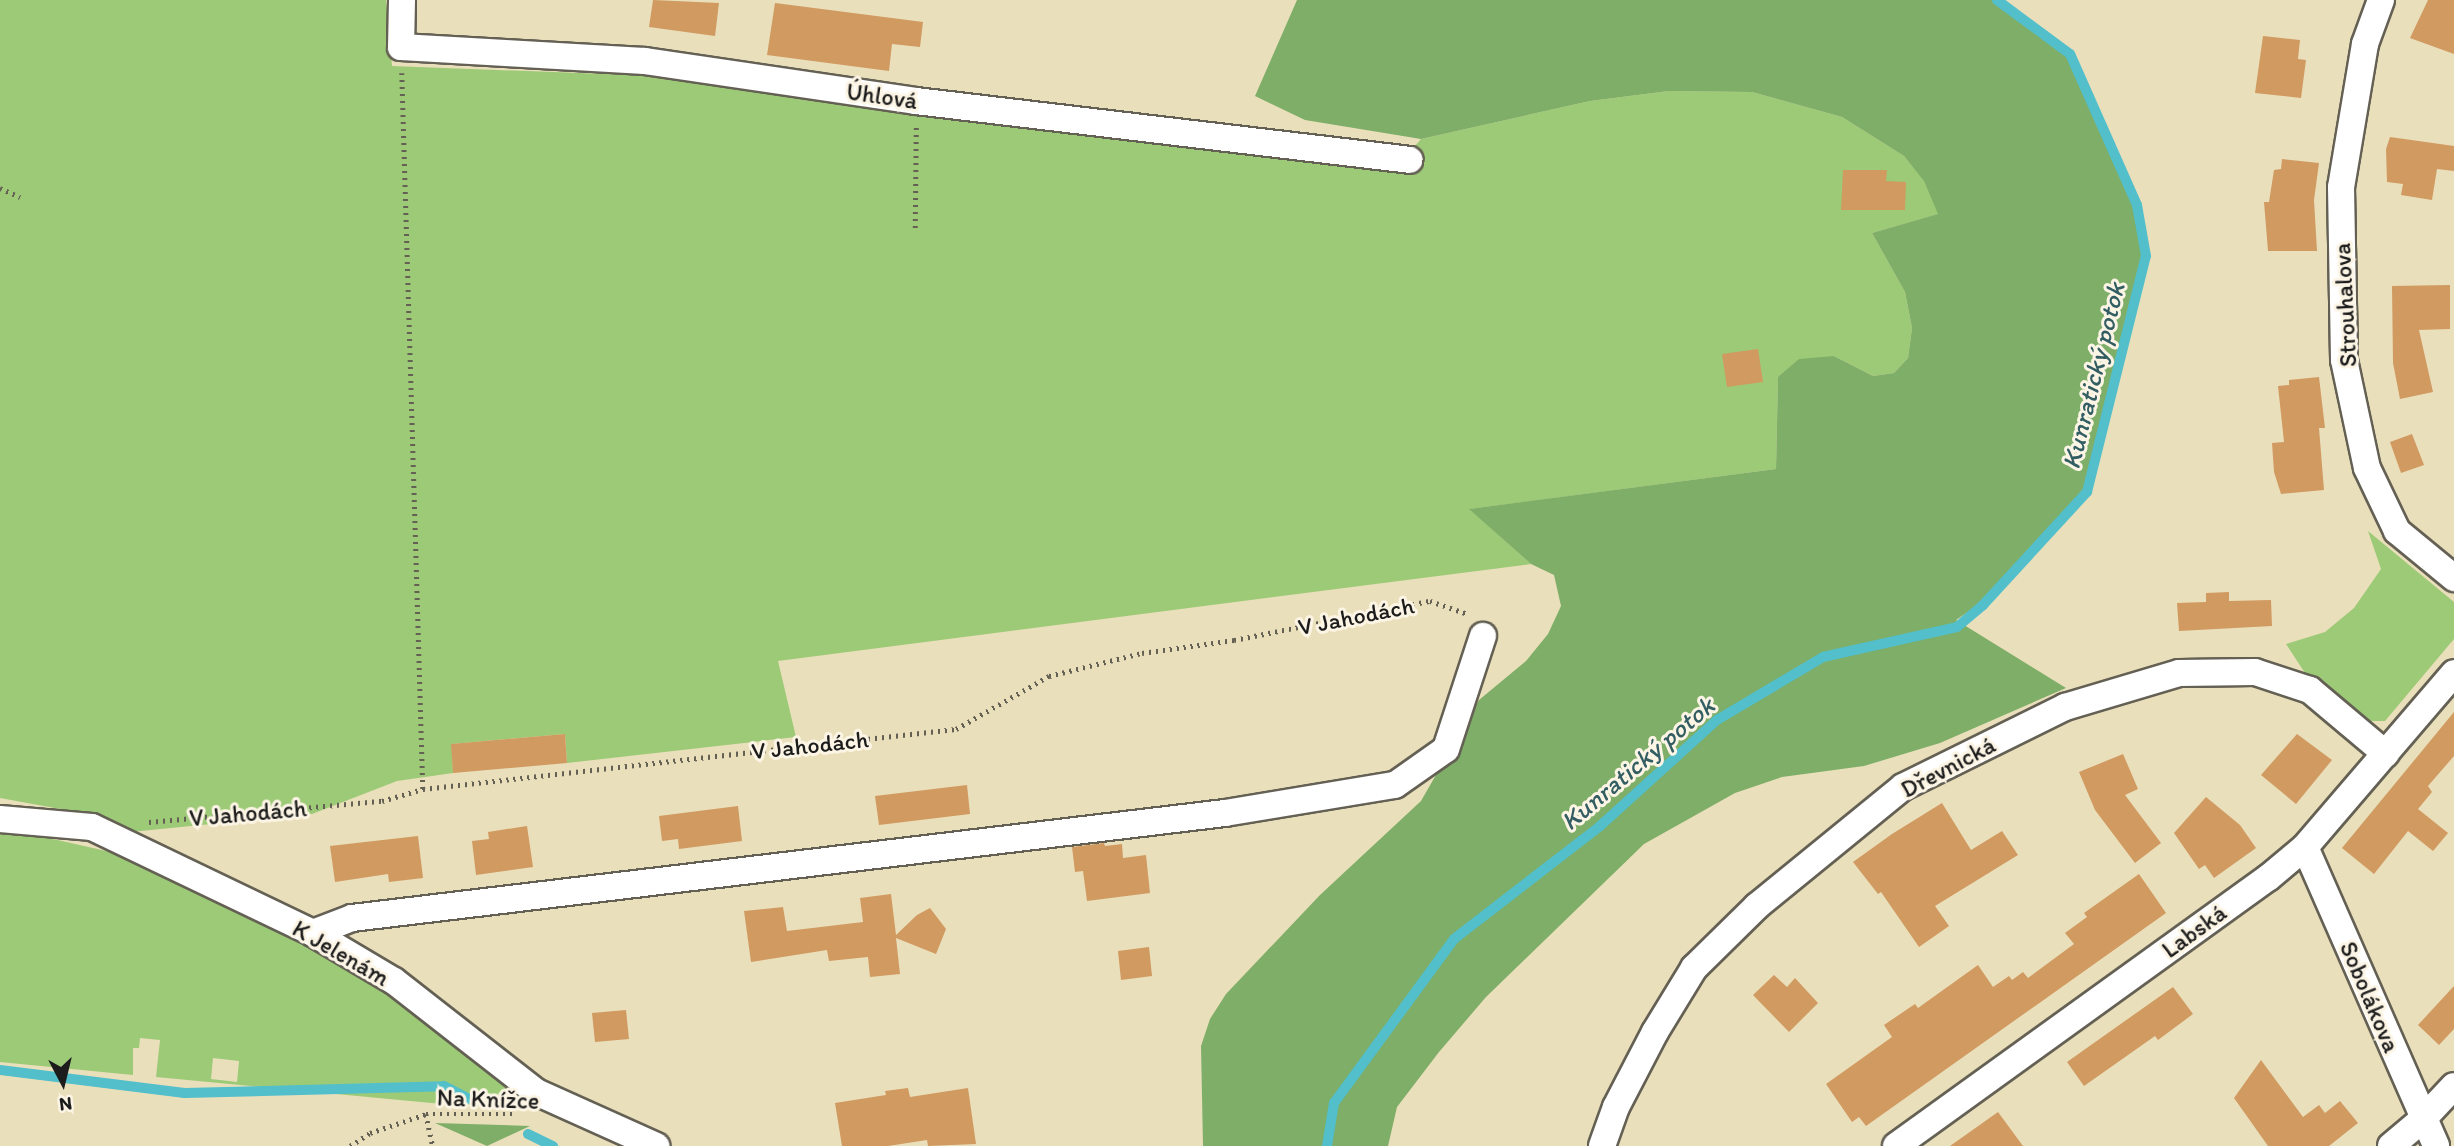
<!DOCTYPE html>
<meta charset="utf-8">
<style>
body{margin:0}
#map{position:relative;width:2454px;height:1146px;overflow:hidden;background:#eadfbb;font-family:Itim,sans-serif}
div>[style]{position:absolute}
.green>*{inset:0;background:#9dca77}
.forest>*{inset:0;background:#7eae68}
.stream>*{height:10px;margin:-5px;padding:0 5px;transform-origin:5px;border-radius:5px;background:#52bfcb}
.building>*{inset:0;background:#d09a61}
.path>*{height:4.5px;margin-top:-2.25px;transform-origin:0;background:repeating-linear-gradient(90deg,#646054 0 2px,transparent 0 7px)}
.roads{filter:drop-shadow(2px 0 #646054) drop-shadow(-2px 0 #646054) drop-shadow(0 2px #646054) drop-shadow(0 -2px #646054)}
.minor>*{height:26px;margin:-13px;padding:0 13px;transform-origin:13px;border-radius:13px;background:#fff}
span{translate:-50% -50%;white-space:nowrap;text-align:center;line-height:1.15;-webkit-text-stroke:6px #fcf5e5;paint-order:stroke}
.street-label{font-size:24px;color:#1c1c1c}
.water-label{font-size:26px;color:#325d62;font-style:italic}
.north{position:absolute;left:28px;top:1048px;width:70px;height:70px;-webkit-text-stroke:5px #fcf5e5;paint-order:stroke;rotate:173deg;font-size:19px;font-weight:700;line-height:28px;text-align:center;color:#1c1c1c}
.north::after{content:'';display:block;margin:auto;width:24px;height:32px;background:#1c1c1c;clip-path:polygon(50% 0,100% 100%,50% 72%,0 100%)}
</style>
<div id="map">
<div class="green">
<div style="clip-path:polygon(0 0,386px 0,392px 66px,658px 76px,1396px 168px,1421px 139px,1590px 101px,1669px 91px,1752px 92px,1842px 117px,1904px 156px,1924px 180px,1939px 214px,1872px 233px,1905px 292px,1912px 328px,1908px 358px,1894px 373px,1873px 376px,1834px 356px,1778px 377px,1776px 469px,1470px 509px,1531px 564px,778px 661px,796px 737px,567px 763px,565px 734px,452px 744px,453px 773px,397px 781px,312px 814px,131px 832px,93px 815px,0 798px)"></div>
<div style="clip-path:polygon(2368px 531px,2454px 602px,2454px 639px,2385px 721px,2362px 721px,2307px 676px,2286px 644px,2325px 632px,2354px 608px,2381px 569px)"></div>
<div style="clip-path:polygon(evenodd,0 827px,115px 853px,160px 871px,357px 970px,405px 1003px,522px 1098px,520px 1105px,442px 1104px,156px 1077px,160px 1040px,140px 1038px,139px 1048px,133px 1048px,133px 1075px,0 1062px,0 827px,213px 1058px,239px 1061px,237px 1082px,211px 1079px,213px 1058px)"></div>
</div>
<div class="forest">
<div style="clip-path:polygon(1297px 0,1997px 0,2064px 49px,2137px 205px,2145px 256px,2087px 492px,1987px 599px,1956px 620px,2066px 688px,1940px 743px,1864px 766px,1782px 777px,1735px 793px,1644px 844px,1486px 997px,1439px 1052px,1397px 1107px,1388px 1146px,1203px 1146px,1201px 1046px,1210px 1019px,1226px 994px,1320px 895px,1421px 801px,1479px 700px,1526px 661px,1548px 634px,1561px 606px,1554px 575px,1531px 564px,1469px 509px,1776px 469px,1778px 377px,1799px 359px,1834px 356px,1873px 376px,1894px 373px,1908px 358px,1912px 328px,1905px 292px,1872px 233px,1938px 214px,1924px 181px,1904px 156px,1842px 117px,1752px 92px,1669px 91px,1590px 101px,1421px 139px,1305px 120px,1255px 96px)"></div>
<div style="clip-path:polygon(435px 1123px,530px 1126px,487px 1146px)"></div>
</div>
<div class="stream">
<div style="left:0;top:1070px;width:186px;rotate:7.1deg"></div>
<div style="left:185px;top:1093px;width:259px;rotate:-1.5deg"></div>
<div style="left:444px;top:1086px;width:35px;rotate:27deg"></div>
<div style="left:528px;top:1134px;width:28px;rotate:26deg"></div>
<div style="left:1327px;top:1146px;width:44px;rotate:-80.8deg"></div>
<div style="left:1334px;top:1103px;width:203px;rotate:-53.8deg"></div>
<div style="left:1454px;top:939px;width:185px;rotate:-37.7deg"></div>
<div style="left:1600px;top:826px;width:158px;rotate:-42.2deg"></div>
<div style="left:1717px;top:720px;width:123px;rotate:-30.7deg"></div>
<div style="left:1823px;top:657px;width:137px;rotate:-12.6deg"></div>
<div style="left:1957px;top:627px;width:34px;rotate:-40deg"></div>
<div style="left:1983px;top:605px;width:154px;rotate:-47.4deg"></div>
<div style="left:2087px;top:492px;width:243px;rotate:-76deg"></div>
<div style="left:2146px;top:256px;width:52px;rotate:-100deg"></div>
<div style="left:2137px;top:205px;width:165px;rotate:-113.9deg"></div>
<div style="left:2070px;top:54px;width:91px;rotate:-143.5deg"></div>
</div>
<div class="building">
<div style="clip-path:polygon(653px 0,719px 3px,715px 36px,649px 27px)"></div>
<div style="clip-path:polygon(2428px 0,2454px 0,2454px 54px,2410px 38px)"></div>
<div style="clip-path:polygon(775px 3px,923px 22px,920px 47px,892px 44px,889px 71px,767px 55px)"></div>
<div style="clip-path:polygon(2263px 36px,2300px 40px,2298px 59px,2306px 60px,2301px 98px,2255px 93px)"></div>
<div style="clip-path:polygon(2390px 137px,2454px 146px,2454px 171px,2437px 169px,2432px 200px,2401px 195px,2403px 184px,2387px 182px,2386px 149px)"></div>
<div style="clip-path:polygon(2282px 159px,2319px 163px,2314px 200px,2317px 251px,2268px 251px,2264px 202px,2269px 202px,2274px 170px,2281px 169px)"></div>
<div style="clip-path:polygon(1843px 170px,1887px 170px,1886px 181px,1906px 182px,1905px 210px,1841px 210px)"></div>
<div style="clip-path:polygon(2450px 285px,2450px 329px,2419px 330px,2433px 392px,2400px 399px,2393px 363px,2392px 286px)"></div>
<div style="clip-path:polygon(1758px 349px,1763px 382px,1727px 387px,1722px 354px)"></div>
<div style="clip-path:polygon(2319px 377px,2325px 428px,2319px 428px,2324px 490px,2281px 494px,2274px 472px,2272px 443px,2284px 442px,2278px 386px,2289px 385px,2289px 380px)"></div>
<div style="clip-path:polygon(2412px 434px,2424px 465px,2401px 473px,2390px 442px)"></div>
<div style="clip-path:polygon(2229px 592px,2229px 601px,2271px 600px,2272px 626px,2179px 631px,2177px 603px,2206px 602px,2206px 593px)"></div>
<div style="clip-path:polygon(2454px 712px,2454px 756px,2428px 786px,2432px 792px,2418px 809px,2448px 833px,2433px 851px,2408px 831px,2374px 874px,2342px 848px)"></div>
<div style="clip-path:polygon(565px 734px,567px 763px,453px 773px,451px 744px)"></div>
<div style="clip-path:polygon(2297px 734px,2332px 760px,2296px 804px,2261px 775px)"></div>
<div style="clip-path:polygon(2123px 754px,2138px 789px,2125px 795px,2161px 843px,2135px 863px,2095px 810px,2079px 772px)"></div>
<div style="clip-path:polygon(967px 785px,970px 814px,879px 825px,875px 796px)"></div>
<div style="clip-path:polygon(2206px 797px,2240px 825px,2256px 848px,2214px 878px,2205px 865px,2199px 869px,2174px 833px)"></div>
<div style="clip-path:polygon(1942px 803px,1971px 850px,2002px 831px,2018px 855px,1935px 906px,1949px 926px,1919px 947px,1881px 892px,1878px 894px,1853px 862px,1892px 834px)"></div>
<div style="clip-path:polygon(738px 806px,742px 841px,679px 849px,678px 839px,662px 841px,659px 816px)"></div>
<div style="clip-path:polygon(527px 826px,533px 867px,476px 875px,472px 841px,489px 839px,488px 832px)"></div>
<div style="clip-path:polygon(418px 836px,423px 878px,389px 882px,388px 874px,335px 882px,330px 846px)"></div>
<div style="clip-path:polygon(1104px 843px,1105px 846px,1122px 844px,1123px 858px,1146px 855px,1150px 893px,1087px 901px,1083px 871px,1075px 872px,1072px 847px)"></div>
<div style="clip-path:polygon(2139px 874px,2166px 913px,1866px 1126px,1859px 1117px,1852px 1122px,1826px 1084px,1892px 1037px,1884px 1025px,1915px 1004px,1918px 1008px,1978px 965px,1993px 987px,2009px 976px,2012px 980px,2023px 972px,2028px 978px,2074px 944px,2065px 933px,2087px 917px,2084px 913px)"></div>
<div style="clip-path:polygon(891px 894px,896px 935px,917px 915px,930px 908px,946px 929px,936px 954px,896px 938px,900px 974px,870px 977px,868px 957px,829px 961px,827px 950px,751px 962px,744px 911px,783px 907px,787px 931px,863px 922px,860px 898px)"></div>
<div style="clip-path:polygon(1149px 947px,1152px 976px,1121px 980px,1118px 951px)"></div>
<div style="clip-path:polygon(1774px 975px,1787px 987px,1795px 978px,1818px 1003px,1789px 1032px,1753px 995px)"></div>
<div style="clip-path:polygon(2454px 986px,2454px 1029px,2439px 1045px,2418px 1025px)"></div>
<div style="clip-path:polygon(2173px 987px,2193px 1014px,2158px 1040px,2155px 1036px,2084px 1086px,2067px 1062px)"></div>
<div style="clip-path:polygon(626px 1010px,629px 1039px,595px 1042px,592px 1013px)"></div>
<div style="clip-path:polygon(2261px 1060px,2303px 1117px,2319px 1105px,2325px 1113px,2340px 1101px,2358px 1123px,2329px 1146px,2268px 1146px,2234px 1098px)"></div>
<div style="clip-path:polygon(908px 1088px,910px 1097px,968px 1088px,976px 1144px,928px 1146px,927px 1140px,888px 1146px,842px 1146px,835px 1103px,886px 1095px,885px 1091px)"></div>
<div style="clip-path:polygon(1998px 1112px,2023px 1146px,1950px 1146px)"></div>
</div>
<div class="path">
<div style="left:402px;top:73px;width:716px;rotate:88.32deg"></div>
<div style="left:0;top:188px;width:22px;rotate:24deg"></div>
<div style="left:915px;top:228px;width:101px;rotate:-89.4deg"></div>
<div style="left:149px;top:822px;width:234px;rotate:-5.2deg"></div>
<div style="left:382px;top:801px;width:43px;rotate:-16.3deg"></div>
<div style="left:423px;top:789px;width:536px;rotate:-6.42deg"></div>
<div style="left:956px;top:729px;width:107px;rotate:-29.7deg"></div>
<div style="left:1049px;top:676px;width:96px;rotate:-13.9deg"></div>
<div style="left:1142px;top:653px;width:93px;rotate:-8deg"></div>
<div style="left:1234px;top:640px;width:200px;rotate:-11.3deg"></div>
<div style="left:1430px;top:601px;width:39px;rotate:19deg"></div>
<div style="left:426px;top:1114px;width:33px;rotate:78deg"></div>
<div style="left:350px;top:1146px;width:24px;rotate:-33deg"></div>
<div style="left:370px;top:1133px;width:59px;rotate:-18.7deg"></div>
<div style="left:426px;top:1114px;width:91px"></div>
</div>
<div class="roads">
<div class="minor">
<div style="left:402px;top:0;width:47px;rotate:91.2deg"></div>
<div style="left:401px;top:47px;width:244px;rotate:3.3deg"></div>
<div style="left:645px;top:61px;width:274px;rotate:8.4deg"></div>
<div style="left:916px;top:101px;width:497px;rotate:6.8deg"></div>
<div style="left:2381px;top:0;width:47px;rotate:110deg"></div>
<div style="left:2365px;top:44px;width:145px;rotate:99.5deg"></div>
<div style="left:2341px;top:187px;width:173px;rotate:89deg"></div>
<div style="left:2344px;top:360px;width:110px;rotate:78deg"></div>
<div style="left:2367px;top:468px;width:70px;rotate:64.5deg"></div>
<div style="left:2397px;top:531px;width:74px;rotate:39.5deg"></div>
<div style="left:0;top:819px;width:92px;rotate:5deg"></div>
<div style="left:92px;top:827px;width:245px;rotate:25.6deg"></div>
<div style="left:313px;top:933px;width:94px;rotate:30.7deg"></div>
<div style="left:394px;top:981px;width:180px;rotate:38deg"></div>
<div style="left:536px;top:1092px;width:132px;rotate:24.2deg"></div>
<div style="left:2305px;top:847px;width:326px;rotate:66.3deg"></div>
<div style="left:313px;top:933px;width:42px;rotate:-21deg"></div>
<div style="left:352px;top:918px;width:879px;rotate:-6.86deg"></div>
<div style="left:1225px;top:813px;width:172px;rotate:-9.4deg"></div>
<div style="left:1395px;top:785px;width:62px;rotate:-35.2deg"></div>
<div style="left:1446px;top:749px;width:119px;rotate:-71.9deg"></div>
<div style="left:1602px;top:1146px;width:41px;rotate:-70.3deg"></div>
<div style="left:1616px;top:1107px;width:85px;rotate:-62.5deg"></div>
<div style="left:1655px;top:1032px;width:75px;rotate:-58.6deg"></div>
<div style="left:1694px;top:968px;width:88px;rotate:-44.5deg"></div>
<div style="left:1757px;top:906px;width:188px;rotate:-39.2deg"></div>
<div style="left:1903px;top:787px;width:181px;rotate:-26.3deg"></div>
<div style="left:2065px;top:707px;width:119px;rotate:-16.6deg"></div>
<div style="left:2179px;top:673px;width:76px;rotate:-0.8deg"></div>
<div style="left:2255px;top:672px;width:58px;rotate:18.1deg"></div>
<div style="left:2310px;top:690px;width:99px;rotate:40.1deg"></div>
<div style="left:1896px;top:1146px;width:458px;rotate:-35.8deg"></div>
<div style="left:2268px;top:878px;width:48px;rotate:-40deg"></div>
<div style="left:2305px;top:847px;width:229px;rotate:-49.4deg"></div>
<div style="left:2391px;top:1146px;width:42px;rotate:-40.2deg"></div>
<div style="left:2423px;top:1119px;width:45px;rotate:-46.8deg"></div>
</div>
</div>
<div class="street-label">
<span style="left:882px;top:96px;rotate:8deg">Úhlová</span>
<span style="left:2345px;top:305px;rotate:-93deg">Strouhalova</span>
<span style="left:1356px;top:616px;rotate:-11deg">V Jahodách</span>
<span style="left:810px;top:745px;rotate:-6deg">V Jahodách</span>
<span style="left:1948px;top:767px;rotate:-28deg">Dřevnická</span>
<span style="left:248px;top:813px;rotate:-5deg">V Jahodách</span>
<span style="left:2194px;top:931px;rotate:-36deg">Labská</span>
<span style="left:341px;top:953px;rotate:30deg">K Jelenám</span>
<span style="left:2370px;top:997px;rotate:67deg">Sobolákova</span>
<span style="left:488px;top:1099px;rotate:2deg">Na Knížce</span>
</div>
<div class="water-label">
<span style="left:2094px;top:376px;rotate:-76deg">Kunratický potok</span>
<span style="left:1638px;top:764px;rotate:-40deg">Kunratický potok</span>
</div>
<div class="north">N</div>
</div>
